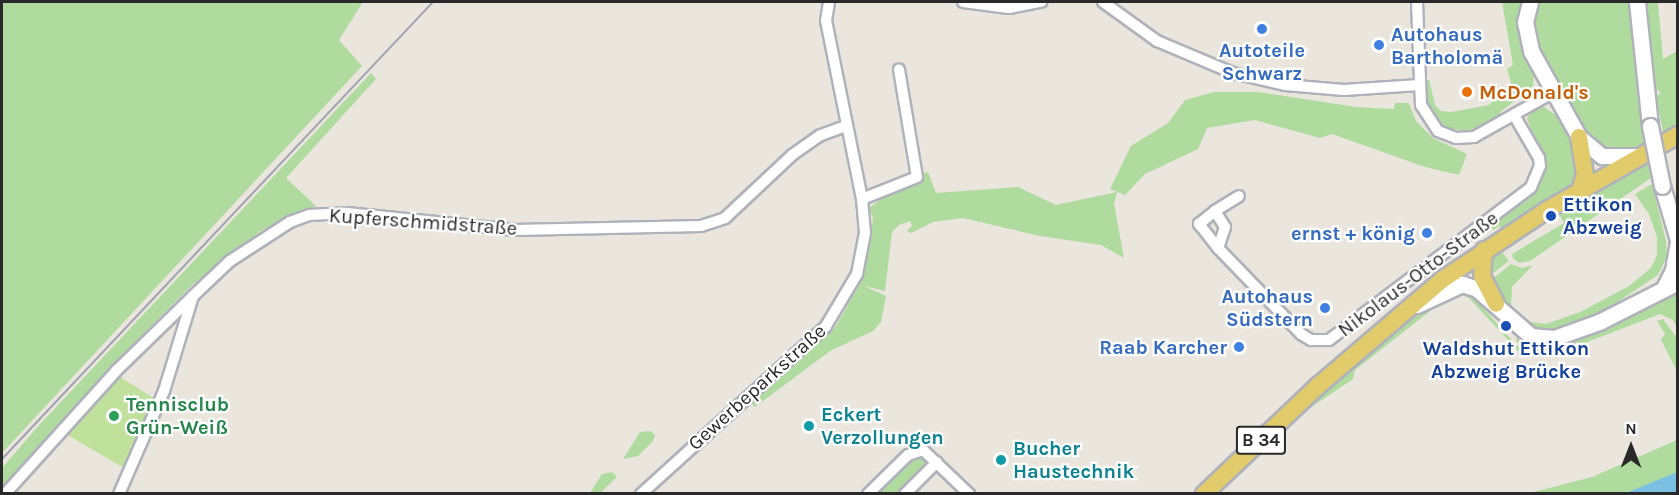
<!DOCTYPE html>
<meta charset="utf-8">
<style>
body{margin:0}
#map{position:relative;width:1679px;height:495px;overflow:hidden;background:#eae5dd;font-family:Karla,sans-serif}
div>[style]{position:absolute}
.green>*{inset:0;background:#b0db9f}
.pitch>*{inset:0;background:#c0e19c}
.water>*{inset:0;background:#7bc0e1}
.roads{filter:drop-shadow(2px 0 #b0b2bb) drop-shadow(-2px 0 #b0b2bb) drop-shadow(0 2px #b0b2bb) drop-shadow(0 -2px #b0b2bb)}
.minor>*{height:10px;margin:-5px;padding:0 5px;transform-origin:5px;border-radius:5px;background:#fff}
.secondary>*{height:15px;margin:-7.5px;padding:0 7.5px;transform-origin:7.5px;border-radius:7.5px;background:#fff}
.primary>*{height:16px;margin:-8px;padding:0 8px;transform-origin:8px;border-radius:8px;background:#e1cb6b}
.rail>*{height:2px;margin:-1px;padding:0 1px;transform-origin:1px;border-radius:1px;background:#a0a2b1}
.bridges{filter:drop-shadow(2px 0 #b0b2bb) drop-shadow(-2px 0 #b0b2bb) drop-shadow(0 2px #b0b2bb) drop-shadow(0 -2px #b0b2bb)}
.secondary-bridge>*{height:15px;margin:-7.5px;padding:0 7.5px;transform-origin:7.5px;border-radius:7.5px;background:#fff}
.dots>*{width:16px;height:16px;translate:-50% -50%;box-sizing:border-box;border:3px solid #fff;border-radius:50%}
span{translate:-50% -50%;white-space:nowrap;text-align:center;line-height:1.15;-webkit-text-stroke:4.5px #fff;paint-order:stroke}
.shield-label span{padding:2px 4px;background:#fff;border:2px solid;border-radius:4px;-webkit-text-stroke-width:0}
.shield-label{font-size:18px;color:#292929;font-weight:700}
.shop-label{font-size:20px;color:#366cbe;font-weight:700}
.left{translate:0 -50%;text-align:left}
.right{translate:-100% -50%;text-align:right}
.food-label{font-size:20px;color:#c56008;font-weight:700}
.transit-label{font-size:20px;color:#164399;font-weight:700}
.street-label{font-size:20px;color:#292929}
.leisure-label{font-size:20px;color:#27864d;font-weight:700}
.culture-label{font-size:20px;color:#0d838f;font-weight:700}
.frame{position:absolute;inset:0;border:3px solid #292929;pointer-events:none}
.north{position:absolute;left:1601px;top:417px;width:60px;height:60px;-webkit-text-stroke:4px #fff;paint-order:stroke;rotate:0deg;font-size:16px;font-weight:700;line-height:24px;text-align:center;color:#292929}
.north::after{content:'';display:block;margin:auto;width:21px;height:27px;background:#292929;clip-path:polygon(50% 0,100% 100%,50% 72%,0 100%)}
</style>
<div id="map">
<div class="green">
<div style="clip-path:polygon(2px 2px,363px 2px,339px 40px,362px 66px,2px 453px)"></div>
<div style="clip-path:polygon(1502px 2px,1524px 2px,1522px 40px,1534px 73px,1533px 87px,1500px 112px,1500px 117px,1486px 124px,1466px 131px,1447px 128px,1430px 114px,1424px 80px,1429px 80px,1435px 105px,1441px 111px,1451px 112px,1489px 105px,1511px 83px,1507px 69px,1513px 65px)"></div>
<div style="clip-path:polygon(1536px 2px,1630px 2px,1645px 143px,1624px 153px,1593px 147px,1533px 38px,1531px 22px)"></div>
<div style="clip-path:polygon(1644px 2px,1658px 2px,1663px 59px,1677px 51px,1677px 125px,1663px 132px,1656px 97px,1661px 92px,1653px 88px)"></div>
<div style="clip-path:polygon(371px 73px,376px 79px,286px 178px,316px 206px,262px 230px,192px 285px,120px 357px,2px 490px,2px 468px,41px 423px)"></div>
<div style="clip-path:polygon(1214px 92px,1258px 92px,1356px 107px,1394px 109px,1395px 103px,1409px 103px,1416px 121px,1433px 138px,1467px 154px,1459px 175px,1425px 167px,1332px 134px,1320px 138px,1255px 120px,1207px 128px,1198px 149px,1145px 174px,1125px 195px,1110px 189px,1131px 146px,1168px 123px,1185px 100px)"></div>
<div style="clip-path:polygon(1544px 107px,1563px 120px,1579px 154px,1582px 164px,1575px 185px,1502px 230px,1499px 226px,1494px 230px,1491px 227px,1462px 245px,1534px 189px,1542px 178px,1543px 157px,1527px 119px,1531px 112px)"></div>
<div style="clip-path:polygon(1647px 158px,1651px 178px,1530px 261px,1519px 263px,1513px 258px,1512px 254px,1564px 223px,1558px 212px)"></div>
<div style="clip-path:polygon(928px 172px,936px 193px,1018px 187px,1056px 205px,1117px 192px,1114px 204px,1124px 258px,1101px 245px,1040px 236px,963px 218px,933px 222px,911px 233px,907px 231px,912px 226px,910px 221px,899px 225px,892px 232px,885px 291px,864px 286px,886px 296px,881px 322px,873px 331px,830px 351px,755px 407px,751px 403px,834px 329px,843px 314px,862px 280px,868px 254px,873px 218px,869px 208px,885px 196px,921px 181px,924px 173px)"></div>
<div style="clip-path:polygon(1652px 184px,1666px 241px,1667px 257px,1658px 275px,1598px 315px,1557px 330px,1534px 330px,1506px 306px,1490px 281px,1511px 264px,1522px 268px,1533px 265px,1512px 287px,1511px 305px,1530px 322px,1546px 324px,1580px 312px,1629px 286px,1651px 268px,1657px 255px,1657px 237px,1649px 214px,1635px 194px)"></div>
<div style="clip-path:polygon(1501px 251px,1509px 261px,1488px 277px,1489px 257px)"></div>
<div style="clip-path:polygon(1457px 288px,1471px 294px,1517px 346px,1535px 357px,1522px 355px,1469px 298px,1460px 294px,1448px 297px,1355px 370px,1353px 379px,1307px 410px,1218px 493px,1212px 494px,1303px 409px,1446px 292px)"></div>
<div style="clip-path:polygon(1677px 294px,1677px 328px,1673px 320px,1660px 314px,1559px 353px,1537px 354px,1516px 341px,1518px 335px,1530px 339px,1647px 307px)"></div>
<div style="clip-path:polygon(1663px 319px,1677px 338px,1677px 371px,1661px 340px,1665px 334px,1657px 321px)"></div>
<div style="clip-path:polygon(650px 431px,655px 435px,653px 441px,638px 456px,623px 459px,640px 432px)"></div>
<div style="clip-path:polygon(1677px 440px,1677px 493px,1526px 494px,1592px 477px)"></div>
<div style="clip-path:polygon(921px 455px,927px 464px,902px 493px,875px 493px,889px 476px,891px 482px,901px 472px,900px 464px)"></div>
<div style="clip-path:polygon(612px 472px,617px 477px,600px 493px,590px 493px,602px 474px)"></div>
</div>
<div class="pitch">
<div style="clip-path:polygon(120px 377px,155px 399px,124px 468px,64px 433px)"></div>
</div>
<div class="water">
<div style="clip-path:polygon(1677px 472px,1677px 493px,1626px 493px)"></div>
</div>
<div class="roads">
<div class="minor">
<div style="left:963px;top:2px;width:46px;rotate:7.4deg"></div>
<div style="left:1009px;top:8px;width:33px;rotate:-11deg"></div>
<div style="left:1103px;top:2px;width:67px;rotate:35.8deg"></div>
<div style="left:1157px;top:41px;width:82px;rotate:22.8deg"></div>
<div style="left:1233px;top:73px;width:53px;rotate:13deg"></div>
<div style="left:1285px;top:85px;width:59px;rotate:4.8deg"></div>
<div style="left:1344px;top:90px;width:75px;rotate:-3.8deg"></div>
<div style="left:1417px;top:2px;width:103px;rotate:87.8deg"></div>
<div style="left:1421px;top:105px;width:31px;rotate:57deg"></div>
<div style="left:1438px;top:131px;width:19px;rotate:21deg"></div>
<div style="left:1456px;top:138px;width:18px;rotate:-3deg"></div>
<div style="left:1474px;top:137px;width:92px;rotate:-29.4deg"></div>
<div style="left:862px;top:199px;width:59px;rotate:-21.8deg"></div>
<div style="left:917px;top:177px;width:109px;rotate:-99.5deg"></div>
<div style="left:1215px;top:211px;width:28px;rotate:-32deg"></div>
<div style="left:1218px;top:248px;width:31px;rotate:-128deg"></div>
<div style="left:1199px;top:224px;width:21px;rotate:-39deg"></div>
<div style="left:1215px;top:211px;width:19px;rotate:58deg"></div>
<div style="left:1225px;top:227px;width:22px;rotate:108deg"></div>
<div style="left:1218px;top:248px;width:120px;rotate:46deg"></div>
<div style="left:1301px;top:334px;width:12px;rotate:31deg"></div>
<div style="left:1311px;top:340px;width:18px"></div>
<div style="left:1329px;top:340px;width:253px;rotate:-37.1deg"></div>
<div style="left:1531px;top:187px;width:23px;rotate:-67deg"></div>
<div style="left:1540px;top:166px;width:8px;rotate:-97deg"></div>
<div style="left:1539px;top:158px;width:50px;rotate:-120.2deg"></div>
<div style="left:5px;top:494px;width:166px;rotate:-47.9deg"></div>
<div style="left:116px;top:371px;width:107px;rotate:-44.2deg"></div>
<div style="left:193px;top:296px;width:51px;rotate:-43.4deg"></div>
<div style="left:230px;top:261px;width:72px;rotate:-33deg"></div>
<div style="left:290px;top:222px;width:20px;rotate:-20deg"></div>
<div style="left:309px;top:215px;width:38px;rotate:-3deg"></div>
<div style="left:347px;top:213px;width:169px;rotate:5.8deg"></div>
<div style="left:515px;top:230px;width:186px;rotate:-1.2deg"></div>
<div style="left:701px;top:226px;width:25px;rotate:-18deg"></div>
<div style="left:725px;top:218px;width:92px;rotate:-43.2deg"></div>
<div style="left:792px;top:155px;width:35px;rotate:-35deg"></div>
<div style="left:821px;top:135px;width:27px;rotate:-20deg"></div>
<div style="left:119px;top:494px;width:112px;rotate:-66.4deg"></div>
<div style="left:164px;top:391px;width:99px;rotate:-73deg"></div>
<div style="left:641px;top:494px;width:250px;rotate:-42.2deg"></div>
<div style="left:826px;top:326px;width:61px;rotate:-59.2deg"></div>
<div style="left:857px;top:274px;width:42px;rotate:-79deg"></div>
<div style="left:865px;top:233px;width:34px;rotate:-95deg"></div>
<div style="left:862px;top:199px;width:182px;rotate:-101.4deg"></div>
<div style="left:826px;top:21px;width:19px;rotate:-81deg"></div>
<div style="left:868px;top:494px;width:56px;rotate:-44.3deg"></div>
<div style="left:908px;top:455px;width:16px;rotate:-18deg"></div>
<div style="left:923px;top:450px;width:64px;rotate:43.7deg"></div>
<div style="left:905px;top:494px;width:45px;rotate:-45deg"></div>
</div>
<div class="secondary">
<div style="left:1530px;top:2px;width:21px;rotate:104deg"></div>
<div style="left:1525px;top:22px;width:30px;rotate:78deg"></div>
<div style="left:1531px;top:51px;width:98px;rotate:60.8deg"></div>
<div style="left:1579px;top:137px;width:30px;rotate:40deg"></div>
<div style="left:1602px;top:156px;width:38px"></div>
<div style="left:1637px;top:2px;width:125px;rotate:84deg"></div>
<div style="left:1662px;top:186px;width:56px;rotate:73.5deg"></div>
<div style="left:1665px;top:286px;width:18px;rotate:-63deg"></div>
<div style="left:1673px;top:270px;width:29px;rotate:-80deg"></div>
<div style="left:1417px;top:305px;width:50px;rotate:-25deg"></div>
<div style="left:1462px;top:284px;width:16px;rotate:18deg"></div>
<div style="left:1477px;top:289px;width:72px;rotate:41deg"></div>
<div style="left:1531px;top:336px;width:23px;rotate:5deg"></div>
<div style="left:1554px;top:338px;width:48px;rotate:-19.6deg"></div>
<div style="left:1599px;top:322px;width:89px;rotate:-26.9deg"></div>
</div>
<div class="primary">
<div style="left:1579px;top:137px;width:38px;rotate:81deg"></div>
<div style="left:1585px;top:175px;width:16px;rotate:108deg"></div>
<div style="left:1484px;top:250px;width:26px;rotate:94deg"></div>
<div style="left:1482px;top:276px;width:31px;rotate:63deg"></div>
<div style="left:1204px;top:494px;width:157px;rotate:-43.5deg"></div>
<div style="left:1318px;top:386px;width:163px;rotate:-40.5deg"></div>
<div style="left:1442px;top:280px;width:126px;rotate:-33.7deg"></div>
<div style="left:1547px;top:210px;width:151px;rotate:-29.8deg"></div>
</div>
</div>
<div class="rail">
<div style="left:2px;top:459px;width:628px;rotate:-46.68deg"></div>
</div>
<div class="bridges">
<div class="secondary-bridge">
<div style="left:1650px;top:126px;width:61px;rotate:78.7deg"></div>
</div>
</div>
<div class="dots">
<div style="left:1262px;top:29px;background:#3f7fe0"></div>
<div style="left:1379px;top:45px;background:#3f7fe0"></div>
<div style="left:1467px;top:92px;background:#e8710a"></div>
<div style="left:1551px;top:216px;background:#1a4fb4"></div>
<div style="left:1427px;top:233px;background:#3f7fe0"></div>
<div style="left:1325px;top:308px;background:#3f7fe0"></div>
<div style="left:1506px;top:326px;background:#1a4fb4"></div>
<div style="left:1239px;top:347px;background:#3f7fe0"></div>
<div style="left:114px;top:416px;background:#2e9e5b"></div>
<div style="left:809px;top:426px;background:#0f9aa8"></div>
<div style="left:1001px;top:460px;background:#0f9aa8"></div>
</div>
<div class="shield-label">
<span style="left:1261px;top:440px">B 34</span>
</div>
<div class="shop-label">
<span class="left" style="left:1391px;top:46px">Autohaus<br>Bartholomä</span>
<span style="left:1262px;top:62px">Autoteile<br>Schwarz</span>
<span class="right" style="left:1415px;top:233px">ernst + könig</span>
<span class="right" style="left:1313px;top:308px">Autohaus<br>Südstern</span>
<span class="right" style="left:1227px;top:347px">Raab Karcher</span>
</div>
<div class="food-label">
<span class="left" style="left:1479px;top:92px">McDonald's</span>
</div>
<div class="transit-label">
<span class="left" style="left:1563px;top:216px">Ettikon<br>Abzweig</span>
<span style="left:1506px;top:360px">Waldshut Ettikon<br>Abzweig Brücke</span>
</div>
<div class="street-label">
<span style="left:423px;top:222px;rotate:4deg">Kupferschmidstraße</span>
<span style="left:1418px;top:274px;rotate:-37deg">Nikolaus-Otto-Straße</span>
<span style="left:757px;top:387px;rotate:-42deg">Gewerbeparkstraße</span>
</div>
<div class="leisure-label">
<span class="left" style="left:126px;top:416px">Tennisclub<br>Grün-Weiß</span>
</div>
<div class="culture-label">
<span class="left" style="left:821px;top:426px">Eckert<br>Verzollungen</span>
<span class="left" style="left:1013px;top:460px">Bucher<br>Haustechnik</span>
</div>
<div class="frame"></div>
<div class="north">N</div>
</div>
